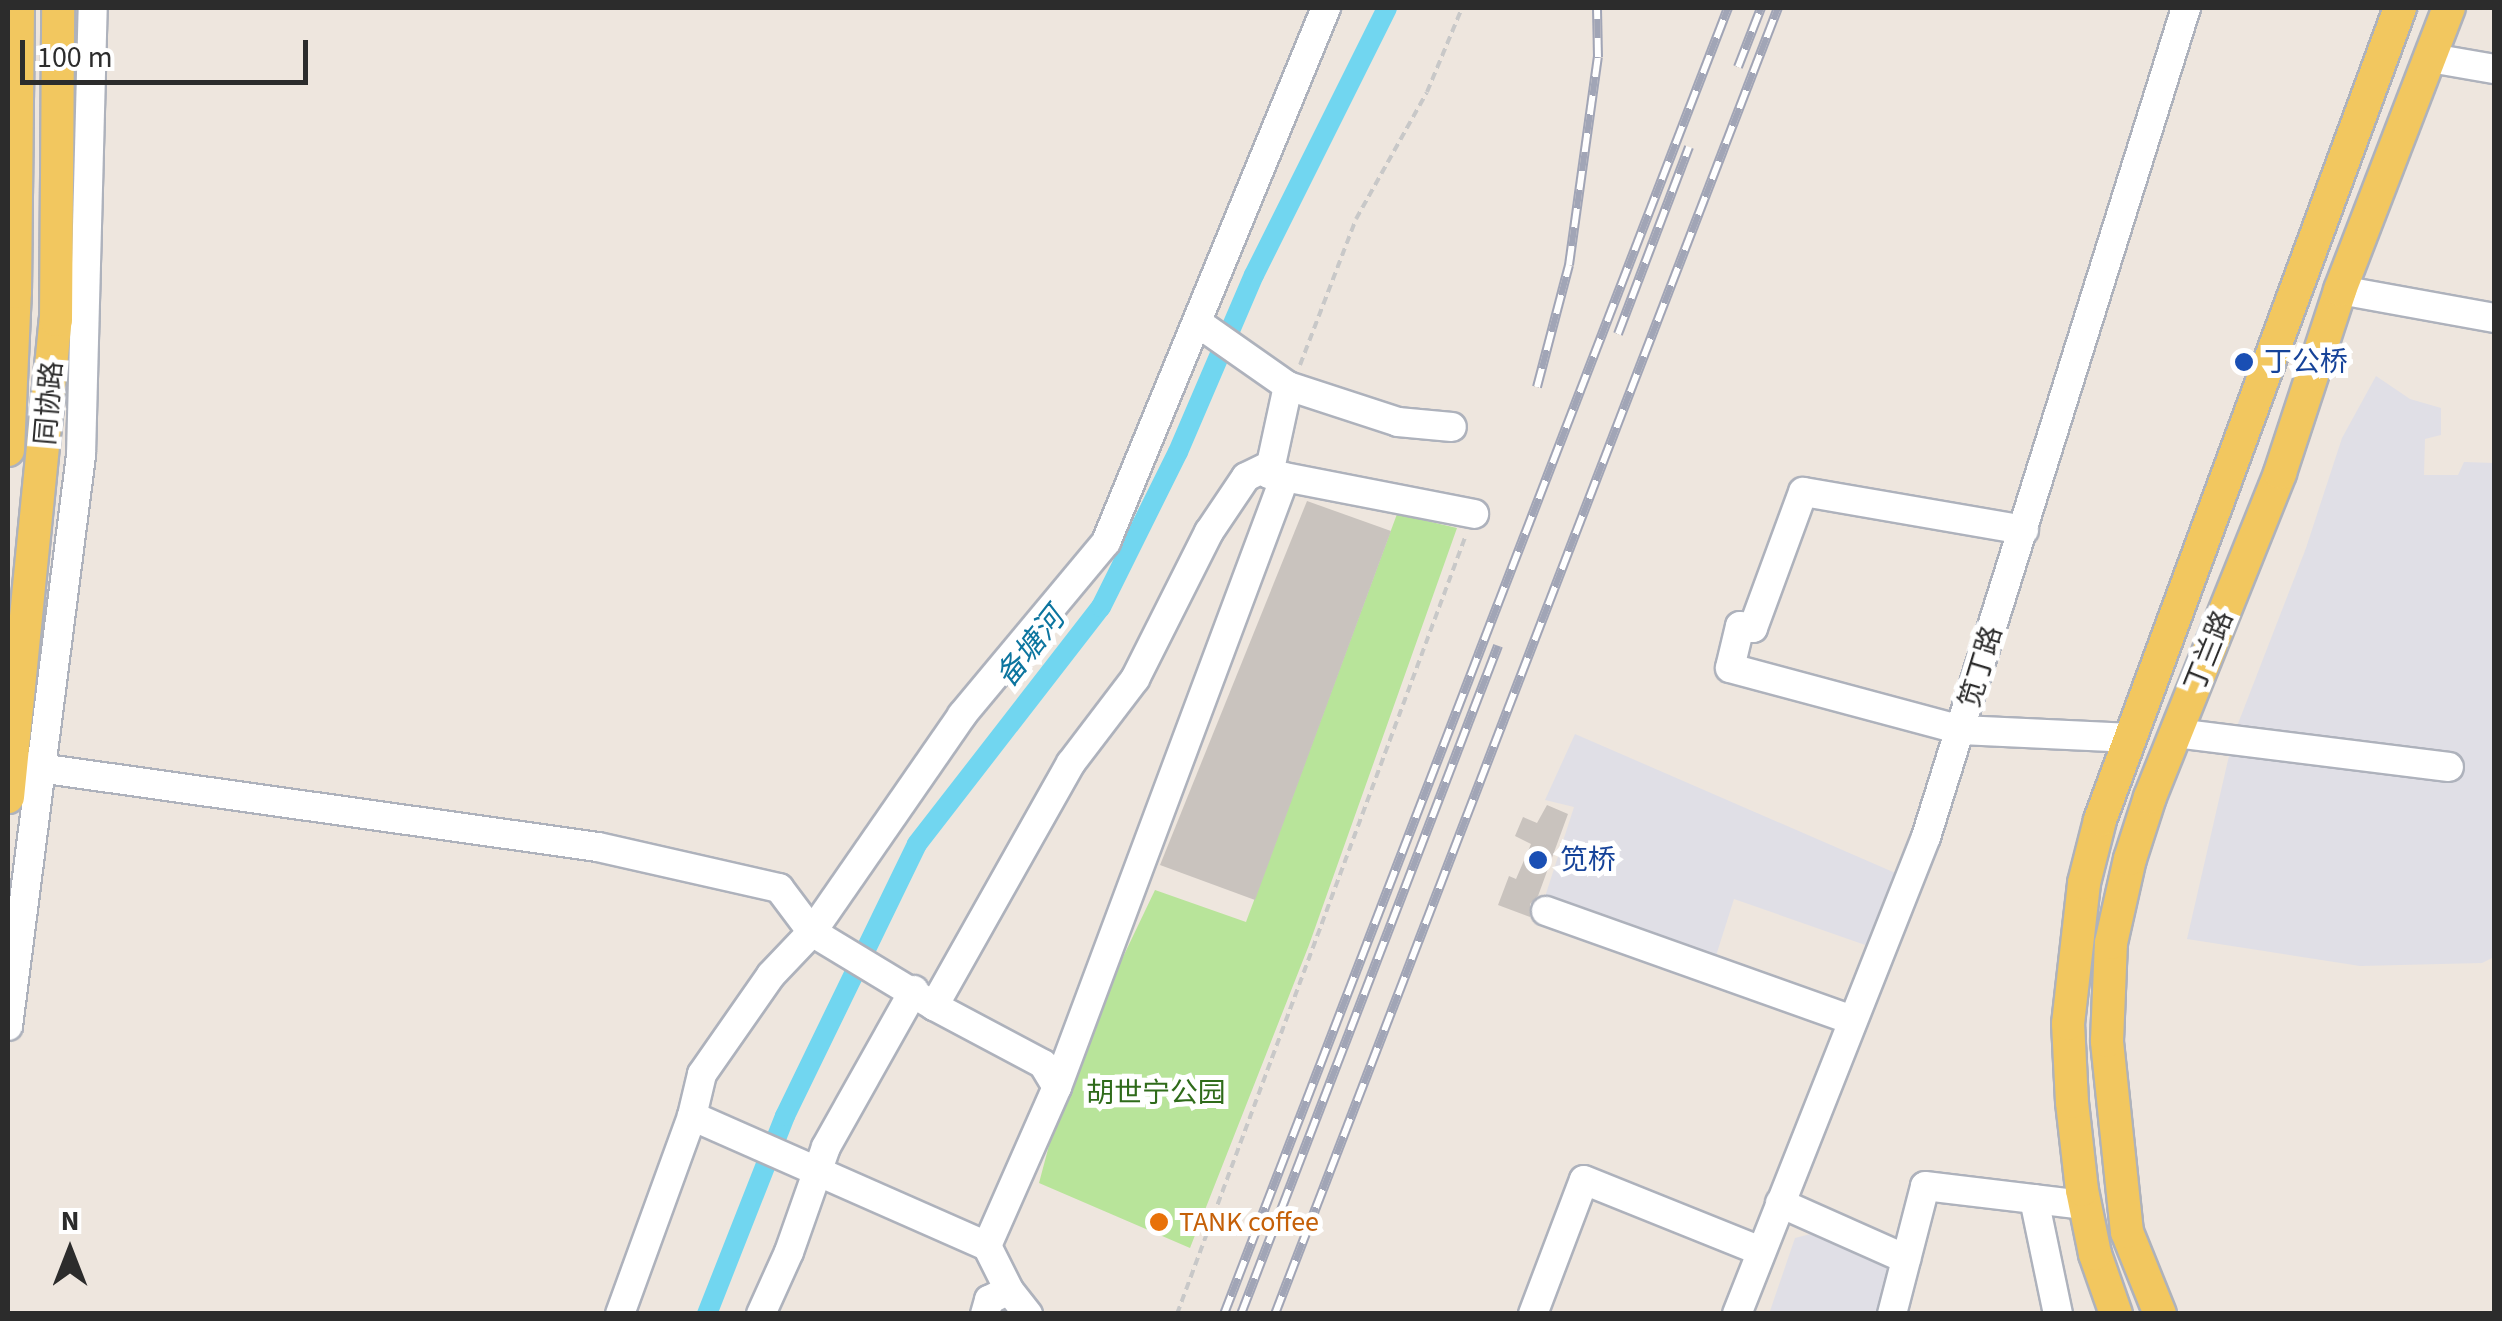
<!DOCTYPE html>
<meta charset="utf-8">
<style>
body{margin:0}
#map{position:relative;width:2502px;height:1321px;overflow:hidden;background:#eee6de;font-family:"Source Sans 3","Noto Sans SC",sans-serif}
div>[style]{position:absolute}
.industrial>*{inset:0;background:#e0dfe6}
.green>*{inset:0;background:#b8e49a}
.canal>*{height:20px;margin:-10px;padding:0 10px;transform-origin:10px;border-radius:10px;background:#71d6f0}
.building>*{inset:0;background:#c9c3be}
.path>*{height:4px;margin-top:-2px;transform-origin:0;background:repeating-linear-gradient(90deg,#c8c8c8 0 8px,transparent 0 13px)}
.roads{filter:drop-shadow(2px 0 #aeb2bc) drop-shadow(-2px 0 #aeb2bc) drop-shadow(0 2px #aeb2bc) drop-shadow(0 -2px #aeb2bc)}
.minor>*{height:28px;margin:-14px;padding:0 14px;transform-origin:14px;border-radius:14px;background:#fff}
.major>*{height:32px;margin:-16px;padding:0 16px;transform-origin:16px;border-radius:16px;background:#f2c75f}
.rail>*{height:10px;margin-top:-5px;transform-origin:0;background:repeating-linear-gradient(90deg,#fff 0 19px,#a1a5b6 0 38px);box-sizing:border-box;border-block:2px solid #a1a5b6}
.dots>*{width:28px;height:28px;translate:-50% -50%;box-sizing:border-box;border:5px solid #fff;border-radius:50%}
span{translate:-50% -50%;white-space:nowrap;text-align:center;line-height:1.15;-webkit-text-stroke:10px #fff;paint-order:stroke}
.transit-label{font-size:28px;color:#164399}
.left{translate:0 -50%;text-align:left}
.street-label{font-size:28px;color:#2c2c2c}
.park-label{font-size:28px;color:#2f6b1a}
.food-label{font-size:28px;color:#c56008}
.water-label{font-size:30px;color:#0c759f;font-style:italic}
.frame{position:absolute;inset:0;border:10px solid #2c2c2c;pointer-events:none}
.north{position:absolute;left:20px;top:1201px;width:100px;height:100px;-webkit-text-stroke:8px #fff;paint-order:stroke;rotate:0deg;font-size:28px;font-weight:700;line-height:40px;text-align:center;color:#2c2c2c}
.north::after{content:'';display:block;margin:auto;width:35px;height:45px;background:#2c2c2c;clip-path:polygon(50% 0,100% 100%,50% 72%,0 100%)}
.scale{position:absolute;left:20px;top:40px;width:288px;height:45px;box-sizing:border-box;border:5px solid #2c2c2c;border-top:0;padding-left:12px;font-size:30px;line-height:35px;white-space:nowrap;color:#2c2c2c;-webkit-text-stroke:8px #fff;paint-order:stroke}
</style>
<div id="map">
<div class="industrial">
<div style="clip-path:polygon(2376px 376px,2410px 399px,2441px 408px,2441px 435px,2425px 439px,2424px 475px,2458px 475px,2464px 462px,2494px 463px,2494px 957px,2482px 963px,2360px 966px,2187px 939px,2234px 734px,2306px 548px,2342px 438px)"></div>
<div style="clip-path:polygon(1575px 734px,1900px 875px,1871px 947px,1734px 899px,1714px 962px,1542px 906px,1574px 807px,1545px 800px)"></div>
<div style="clip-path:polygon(1826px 1230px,1893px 1268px,1880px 1313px,1769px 1314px,1795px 1238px)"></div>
</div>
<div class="green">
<div style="clip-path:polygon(1397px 514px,1457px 528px,1309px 945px,1190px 1248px,1039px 1183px,1069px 1070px,1155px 890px,1246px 922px)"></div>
</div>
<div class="canal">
<div style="left:707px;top:1314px;width:213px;rotate:-68.5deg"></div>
<div style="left:785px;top:1116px;width:302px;rotate:-64.1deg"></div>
<div style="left:917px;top:844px;width:300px;rotate:-52.2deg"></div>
<div style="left:1101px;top:607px;width:173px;rotate:-63.6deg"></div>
<div style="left:1178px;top:452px;width:193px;rotate:-66.8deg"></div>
<div style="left:1254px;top:275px;width:298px;rotate:-63.5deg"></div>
</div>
<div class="building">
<div style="clip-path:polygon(1307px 501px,1391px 531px,1255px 900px,1160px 865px)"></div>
<div style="clip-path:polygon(1547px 805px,1568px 814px,1538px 896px,1530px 904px,1530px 917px,1498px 905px,1509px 876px,1516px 879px,1531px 844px,1515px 836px,1523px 817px,1537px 823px)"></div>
</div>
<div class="path">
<div style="left:1300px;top:365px;width:156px;rotate:-69deg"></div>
<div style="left:1356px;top:219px;width:145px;rotate:-60.8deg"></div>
<div style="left:1427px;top:92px;width:91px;rotate:-67.4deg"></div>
<div style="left:1177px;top:1314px;width:831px;rotate:-69.65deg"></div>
</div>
<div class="roads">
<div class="minor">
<div style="left:2431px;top:58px;width:64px;rotate:9.9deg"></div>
<div style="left:2340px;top:290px;width:157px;rotate:10.3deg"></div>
<div style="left:1198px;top:323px;width:110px;rotate:35deg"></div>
<div style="left:1288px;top:386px;width:116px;rotate:18.1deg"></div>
<div style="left:1398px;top:422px;width:54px;rotate:5.3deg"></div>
<div style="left:1288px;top:386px;width:90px;rotate:102.2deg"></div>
<div style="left:1269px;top:474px;width:209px;rotate:11deg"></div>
<div style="left:2024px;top:530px;width:224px;rotate:-170.2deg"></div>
<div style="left:1803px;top:492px;width:145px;rotate:110.2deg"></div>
<div style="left:1753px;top:628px;width:13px;rotate:-171deg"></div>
<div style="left:1740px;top:626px;width:43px;rotate:103.4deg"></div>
<div style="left:1730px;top:668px;width:239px;rotate:15deg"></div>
<div style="left:1961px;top:730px;width:171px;rotate:2.7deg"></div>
<div style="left:2176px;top:733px;width:275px;rotate:7.1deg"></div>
<div style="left:11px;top:764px;width:593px;rotate:8.05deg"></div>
<div style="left:598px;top:847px;width:186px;rotate:12.8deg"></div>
<div style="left:779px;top:888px;width:55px;rotate:53.1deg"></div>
<div style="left:812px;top:932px;width:143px;rotate:31.2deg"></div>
<div style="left:934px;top:1006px;width:123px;rotate:28deg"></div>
<div style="left:1043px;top:1064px;width:27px;rotate:59deg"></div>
<div style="left:1057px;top:1087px;width:174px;rotate:113.8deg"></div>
<div style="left:1546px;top:911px;width:325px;rotate:19.6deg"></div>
<div style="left:934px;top:1006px;width:279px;rotate:-60.6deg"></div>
<div style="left:1071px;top:763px;width:106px;rotate:-52.7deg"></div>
<div style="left:1135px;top:679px;width:165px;rotate:-63.3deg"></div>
<div style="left:1209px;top:532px;width:66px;rotate:-56.1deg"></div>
<div style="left:1246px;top:477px;width:28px;rotate:-26deg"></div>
<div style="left:8px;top:1026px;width:576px;rotate:-82.71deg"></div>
<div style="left:81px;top:455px;width:447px;rotate:-88.5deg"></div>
<div style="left:1057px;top:1087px;width:651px;rotate:-69.51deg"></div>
<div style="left:692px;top:1116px;width:322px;rotate:23.8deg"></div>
<div style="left:987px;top:1246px;width:49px;rotate:63.4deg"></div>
<div style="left:1009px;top:1290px;width:31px;rotate:52deg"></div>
<div style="left:2034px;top:1199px;width:117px;rotate:78.2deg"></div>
<div style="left:1780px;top:1203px;width:138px;rotate:24deg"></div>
<div style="left:620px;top:1314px;width:211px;rotate:-70deg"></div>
<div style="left:692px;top:1116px;width:43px;rotate:-76.6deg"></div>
<div style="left:702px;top:1074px;width:121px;rotate:-55.1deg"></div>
<div style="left:771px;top:975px;width:59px;rotate:-46.4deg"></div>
<div style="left:812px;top:932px;width:264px;rotate:-55.3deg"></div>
<div style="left:962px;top:715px;width:225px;rotate:-50.2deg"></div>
<div style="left:1106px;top:542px;width:578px;rotate:-67.61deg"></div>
<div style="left:761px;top:1314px;width:68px;rotate:-65.7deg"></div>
<div style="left:789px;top:1252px;width:111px;rotate:-70.6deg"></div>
<div style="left:826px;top:1147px;width:180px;rotate:-60.7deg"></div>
<div style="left:985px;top:1314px;width:15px;rotate:-74deg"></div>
<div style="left:989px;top:1300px;width:22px;rotate:-27deg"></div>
<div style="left:1533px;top:1314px;width:143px;rotate:-69.2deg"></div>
<div style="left:1584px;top:1180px;width:191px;rotate:21.9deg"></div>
<div style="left:1737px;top:1314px;width:513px;rotate:-68.39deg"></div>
<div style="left:1926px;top:837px;width:869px;rotate:-72.59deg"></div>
<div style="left:1892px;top:1314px;width:132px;rotate:-75.5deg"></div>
<div style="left:1925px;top:1186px;width:161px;rotate:6.8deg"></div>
</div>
<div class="major">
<div style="left:8px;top:450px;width:158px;rotate:-87.5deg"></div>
<div style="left:15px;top:292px;width:284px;rotate:-89.4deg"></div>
<div style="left:8px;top:797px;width:479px;rotate:-84.3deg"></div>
<div style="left:56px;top:320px;width:312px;rotate:-89.6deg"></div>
<div style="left:2116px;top:1314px;width:64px;rotate:-109.3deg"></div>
<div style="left:2095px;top:1254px;width:65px;rotate:-101.5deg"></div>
<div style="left:2082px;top:1190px;width:89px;rotate:-96.5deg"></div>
<div style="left:2072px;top:1102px;width:78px;rotate:-92.9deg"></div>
<div style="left:2068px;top:1024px;width:142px;rotate:-83.5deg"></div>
<div style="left:2084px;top:883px;width:65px;rotate:-75.7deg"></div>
<div style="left:2100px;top:820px;width:866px;rotate:-69.72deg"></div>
<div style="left:2160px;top:1314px;width:88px;rotate:-111.9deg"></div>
<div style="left:2127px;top:1232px;width:192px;rotate:-96deg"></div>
<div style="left:2107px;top:1041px;width:98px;rotate:-87.7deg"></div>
<div style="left:2111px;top:943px;width:86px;rotate:-77.3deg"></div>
<div style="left:2130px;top:859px;width:65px;rotate:-72.1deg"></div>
<div style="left:2150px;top:797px;width:349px;rotate:-68.1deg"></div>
<div style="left:2280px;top:473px;width:193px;rotate:-71.8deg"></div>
<div style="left:2340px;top:290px;width:302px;rotate:-68.9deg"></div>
</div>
</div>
<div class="rail">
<div style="left:1738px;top:67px;width:63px;rotate:-68.7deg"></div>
<div style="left:1618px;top:334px;width:200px;rotate:-69.2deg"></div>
<div style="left:1537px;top:387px;width:126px;rotate:-75.3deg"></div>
<div style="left:1569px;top:265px;width:210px;rotate:-82.1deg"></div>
<div style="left:1598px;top:57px;width:49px;rotate:-91.2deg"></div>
<div style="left:1224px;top:1314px;width:1400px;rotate:-68.9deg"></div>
<div style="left:1241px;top:1314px;width:716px;rotate:-68.96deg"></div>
<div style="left:1275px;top:1314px;width:1400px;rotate:-68.94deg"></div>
</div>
<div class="dots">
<div style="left:2244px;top:362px;background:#1a4fb4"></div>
<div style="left:1538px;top:860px;background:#1a4fb4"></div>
<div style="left:1159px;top:1222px;background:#e8710a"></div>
</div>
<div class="transit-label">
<span class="left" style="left:2264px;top:362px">丁公桥</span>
<span class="left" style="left:1560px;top:860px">笕桥</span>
</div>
<div class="street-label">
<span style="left:49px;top:403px;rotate:-85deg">同协路</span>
<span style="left:2209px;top:651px;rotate:-68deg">丁兰路</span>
<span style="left:1981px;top:667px;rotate:-73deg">笕丁路</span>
</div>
<div class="park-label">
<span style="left:1156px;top:1093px">胡世宁公园</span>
</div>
<div class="food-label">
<span class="left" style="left:1179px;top:1222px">TANK coffee</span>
</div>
<div class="water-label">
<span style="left:1031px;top:648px;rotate:-52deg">备塘河</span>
</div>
<div class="frame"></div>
<div class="north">N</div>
<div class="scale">100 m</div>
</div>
